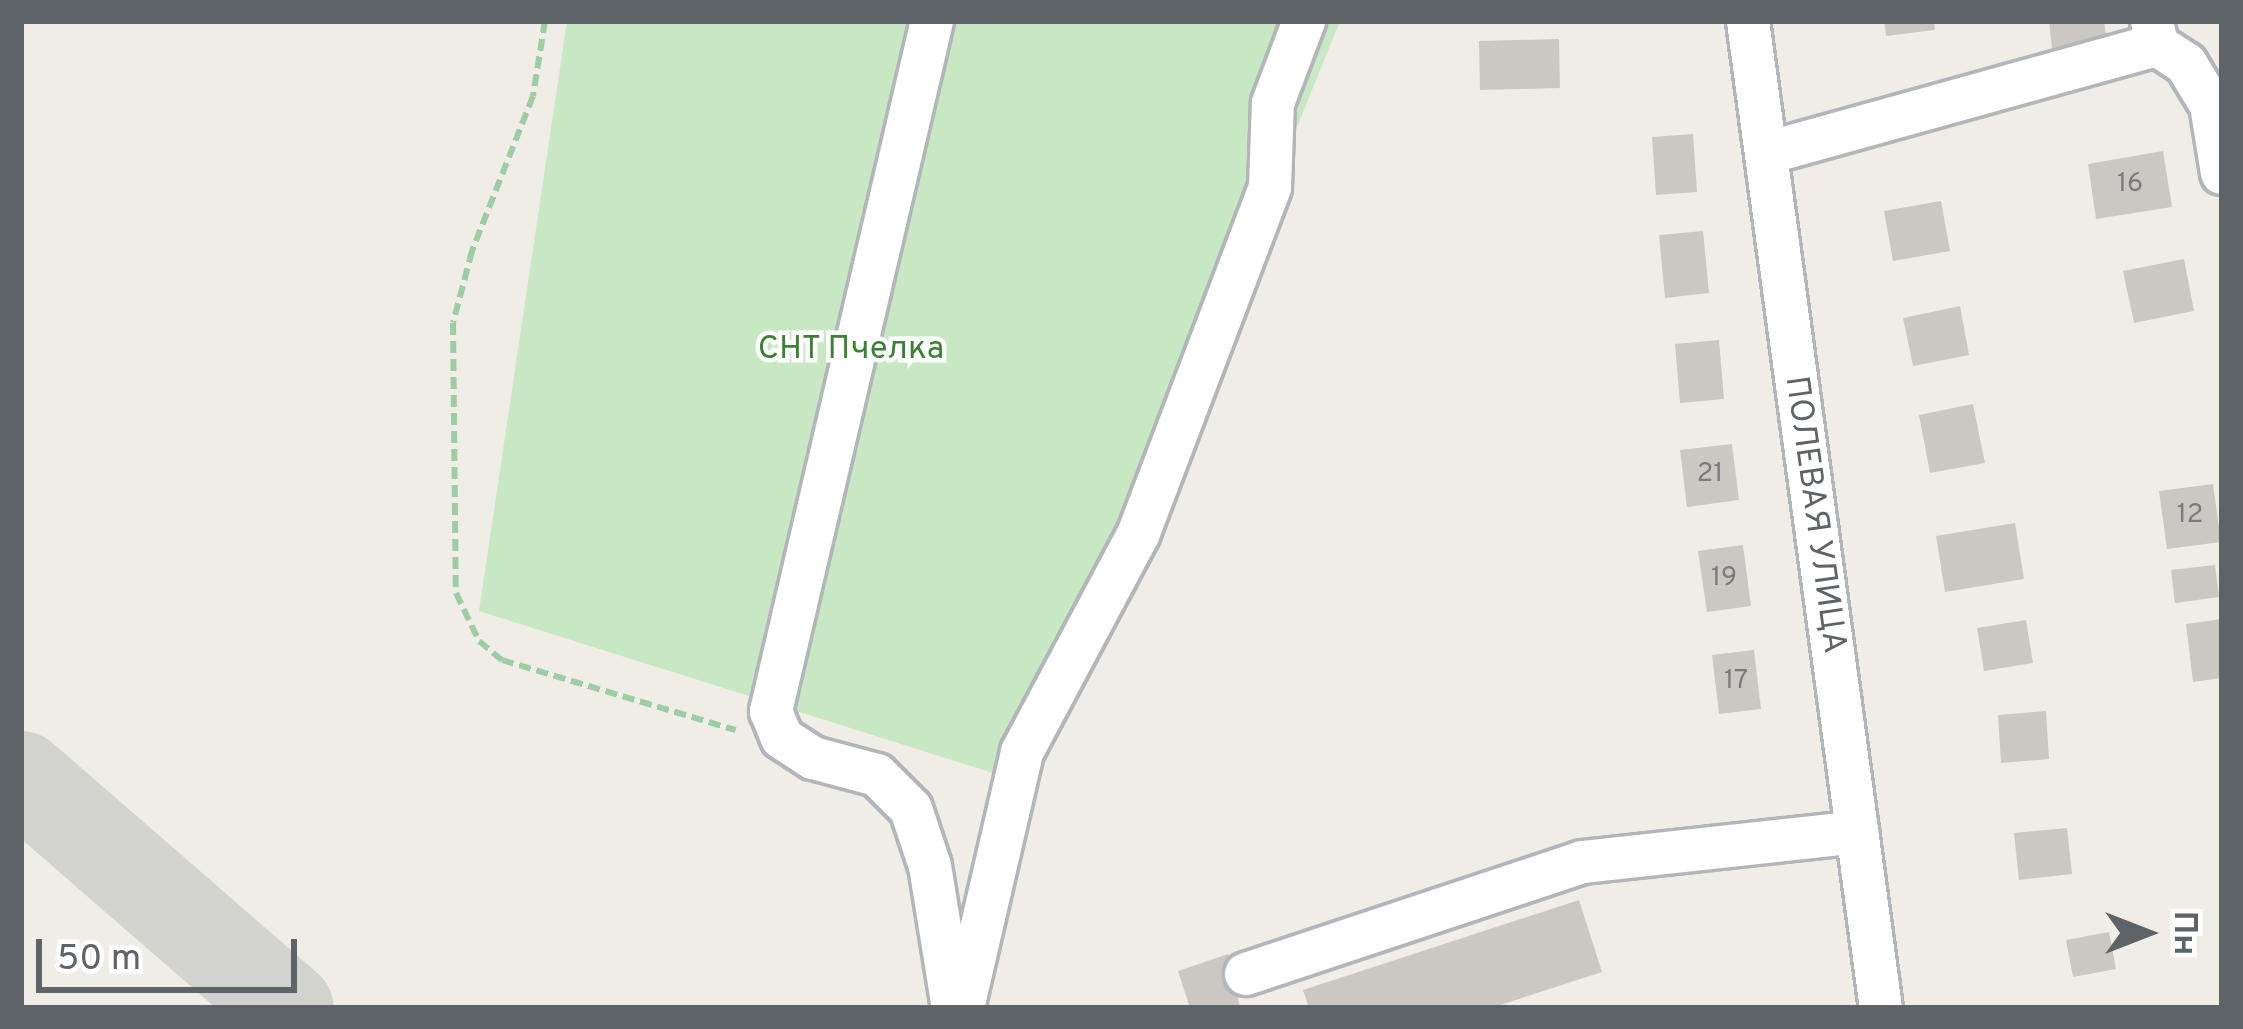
<!DOCTYPE html>
<meta charset="utf-8">
<style>
body{margin:0}
#map{position:relative;width:2243px;height:1029px;overflow:hidden;background:#f0ede7;font-family:Overpass,sans-serif}
div>[style]{position:absolute}
.green>*{inset:0;background:#c8e8c4}
.taxiway>*{height:93px;margin:-46.5px;padding:0 46.5px;transform-origin:46.5px;border-radius:46.5px;background:#d2d2cf}
.building>*{inset:0;background:#cbc8c3}
.path>*{height:6px;margin-top:-3px;transform-origin:0;background:repeating-linear-gradient(90deg,#9ecca5 0 12px,transparent 0 18px)}
.roads{filter:drop-shadow(3px 0 #b2b5b9) drop-shadow(-3px 0 #b2b5b9) drop-shadow(0 3px #b2b5b9) drop-shadow(0 -3px #b2b5b9)}
.street>*{height:42px;margin:-21px;padding:0 21px;transform-origin:21px;border-radius:21px;background:#fff}
span{translate:-50% -50%;white-space:nowrap;text-align:center;line-height:1.15;-webkit-text-stroke:9px #fff;paint-order:stroke}
.number-label{font-size:27px;color:#797c7e}
.number-label span{-webkit-text-stroke-width:0}
.park-label{font-size:33px;color:#3a8133}
.street-label{font-size:33px;color:#5e6367}
.frame{position:absolute;inset:0;border:24px solid #5e6367;pointer-events:none}
.north{position:absolute;left:2087px;top:873px;width:120px;height:120px;-webkit-text-stroke:9px #fff;paint-order:stroke;rotate:90deg;font-size:33px;font-weight:700;line-height:48px;text-align:center;color:#5e6367}
.north::after{content:'';display:block;margin:auto;width:42px;height:54px;background:#5e6367;clip-path:polygon(50% 0,100% 100%,50% 72%,0 100%)}
.scale{position:absolute;left:36px;top:939px;width:261px;height:54px;box-sizing:border-box;border:6px solid #5e6367;border-top:0;padding-left:15px;font-size:36px;line-height:42px;white-space:nowrap;color:#5e6367;-webkit-text-stroke:9px #fff;paint-order:stroke}
</style>
<div id="map">
<div class="green">
<div style="clip-path:polygon(567px 21px,1340px 21px,1031px 785px,479px 611px)"></div>
</div>
<div class="taxiway">
<div style="left:21px;top:777px;width:352px;rotate:41deg"></div>
</div>
<div class="building">
<div style="clip-path:polygon(1884px 21px,1934px 21px,1935px 30px,1886px 36px)"></div>
<div style="clip-path:polygon(2049px 21px,2104px 21px,2107px 41px,2052px 48px)"></div>
<div style="clip-path:polygon(1559px 39px,1560px 88px,1480px 90px,1479px 41px)"></div>
<div style="clip-path:polygon(1693px 134px,1697px 192px,1656px 195px,1652px 137px)"></div>
<div style="clip-path:polygon(2163px 151px,2172px 207px,2096px 219px,2088px 164px)"></div>
<div style="clip-path:polygon(1941px 201px,1950px 251px,1893px 261px,1884px 211px)"></div>
<div style="clip-path:polygon(1703px 231px,1709px 293px,1665px 298px,1659px 235px)"></div>
<div style="clip-path:polygon(2184px 259px,2194px 311px,2134px 323px,2123px 271px)"></div>
<div style="clip-path:polygon(1960px 306px,1969px 355px,1913px 366px,1903px 318px)"></div>
<div style="clip-path:polygon(1719px 340px,1724px 399px,1680px 403px,1675px 344px)"></div>
<div style="clip-path:polygon(1973px 404px,1985px 463px,1930px 473px,1919px 415px)"></div>
<div style="clip-path:polygon(1732px 444px,1739px 500px,1687px 507px,1680px 450px)"></div>
<div style="clip-path:polygon(2213px 484px,2221px 542px,2167px 549px,2159px 491px)"></div>
<div style="clip-path:polygon(2015px 523px,2024px 579px,1945px 592px,1936px 536px)"></div>
<div style="clip-path:polygon(1743px 545px,1751px 606px,1707px 612px,1698px 551px)"></div>
<div style="clip-path:polygon(2215px 565px,2219px 597px,2175px 603px,2171px 570px)"></div>
<div style="clip-path:polygon(2222px 619px,2222px 678px,2193px 682px,2186px 624px)"></div>
<div style="clip-path:polygon(2026px 620px,2033px 663px,1984px 671px,1977px 628px)"></div>
<div style="clip-path:polygon(1754px 650px,1761px 709px,1719px 714px,1712px 655px)"></div>
<div style="clip-path:polygon(2046px 711px,2049px 759px,2001px 763px,1998px 715px)"></div>
<div style="clip-path:polygon(2067px 828px,2072px 874px,2019px 880px,2014px 833px)"></div>
<div style="clip-path:polygon(1579px 900px,1602px 972px,1491px 1008px,1309px 1008px,1303px 990px)"></div>
<div style="clip-path:polygon(2109px 932px,2116px 969px,2073px 977px,2066px 940px)"></div>
<div style="clip-path:polygon(1228px 954px,1240px 1008px,1190px 1008px,1178px 971px)"></div>
</div>
<div class="path">
<div style="left:545px;top:21px;width:76px;rotate:99.1deg"></div>
<div style="left:533px;top:96px;width:167px;rotate:111.5deg"></div>
<div style="left:472px;top:251px;width:74px;rotate:104.8deg"></div>
<div style="left:453px;top:323px;width:270px;rotate:89.4deg"></div>
<div style="left:456px;top:593px;width:53px;rotate:64.4deg"></div>
<div style="left:479px;top:641px;width:30px;rotate:40deg"></div>
<div style="left:502px;top:660px;width:244px;rotate:16.7deg"></div>
</div>
<div class="roads">
<div class="street">
<div style="left:932px;top:21px;width:709px;rotate:103.13deg"></div>
<div style="left:771px;top:711px;width:29px;rotate:68deg"></div>
<div style="left:782px;top:738px;width:37px;rotate:33deg"></div>
<div style="left:813px;top:758px;width:66px;rotate:14.9deg"></div>
<div style="left:877px;top:775px;width:48px;rotate:45deg"></div>
<div style="left:911px;top:809px;width:60px;rotate:71.6deg"></div>
<div style="left:930px;top:866px;width:144px;rotate:80.8deg"></div>
<div style="left:1748px;top:21px;width:996px;rotate:82.33deg"></div>
<div style="left:2152px;top:21px;width:25px;rotate:78deg"></div>
<div style="left:2157px;top:45px;width:35px;rotate:33deg"></div>
<div style="left:2186px;top:64px;width:48px;rotate:58.6deg"></div>
<div style="left:2211px;top:105px;width:69px;rotate:80.8deg"></div>
<div style="left:1767px;top:153px;width:405px;rotate:-15.5deg"></div>
<div style="left:1246px;top:974px;width:354px;rotate:-18.4deg"></div>
<div style="left:1582px;top:862px;width:277px;rotate:-6.2deg"></div>
<div style="left:963px;top:1008px;width:263px;rotate:-77deg"></div>
<div style="left:1022px;top:752px;width:246px;rotate:-61.9deg"></div>
<div style="left:1138px;top:535px;width:372px;rotate:-69.2deg"></div>
<div style="left:1270px;top:187px;width:84px;rotate:-88deg"></div>
<div style="left:1273px;top:103px;width:88px;rotate:-69.3deg"></div>
</div>
</div>
<div class="number-label">
<span style="left:2130px;top:185px">16</span>
<span style="left:1710px;top:475px">21</span>
<span style="left:2190px;top:516px">12</span>
<span style="left:1724px;top:579px">19</span>
<span style="left:1736px;top:682px">17</span>
</div>
<div class="park-label">
<span style="left:851px;top:351px">СНТ Пчелка</span>
</div>
<div class="street-label">
<span style="left:1813px;top:515px;rotate:82deg">ПОЛЕВАЯ УЛИЦА</span>
</div>
<div class="frame"></div>
<div class="north">Пн</div>
<div class="scale">50 m</div>
</div>
